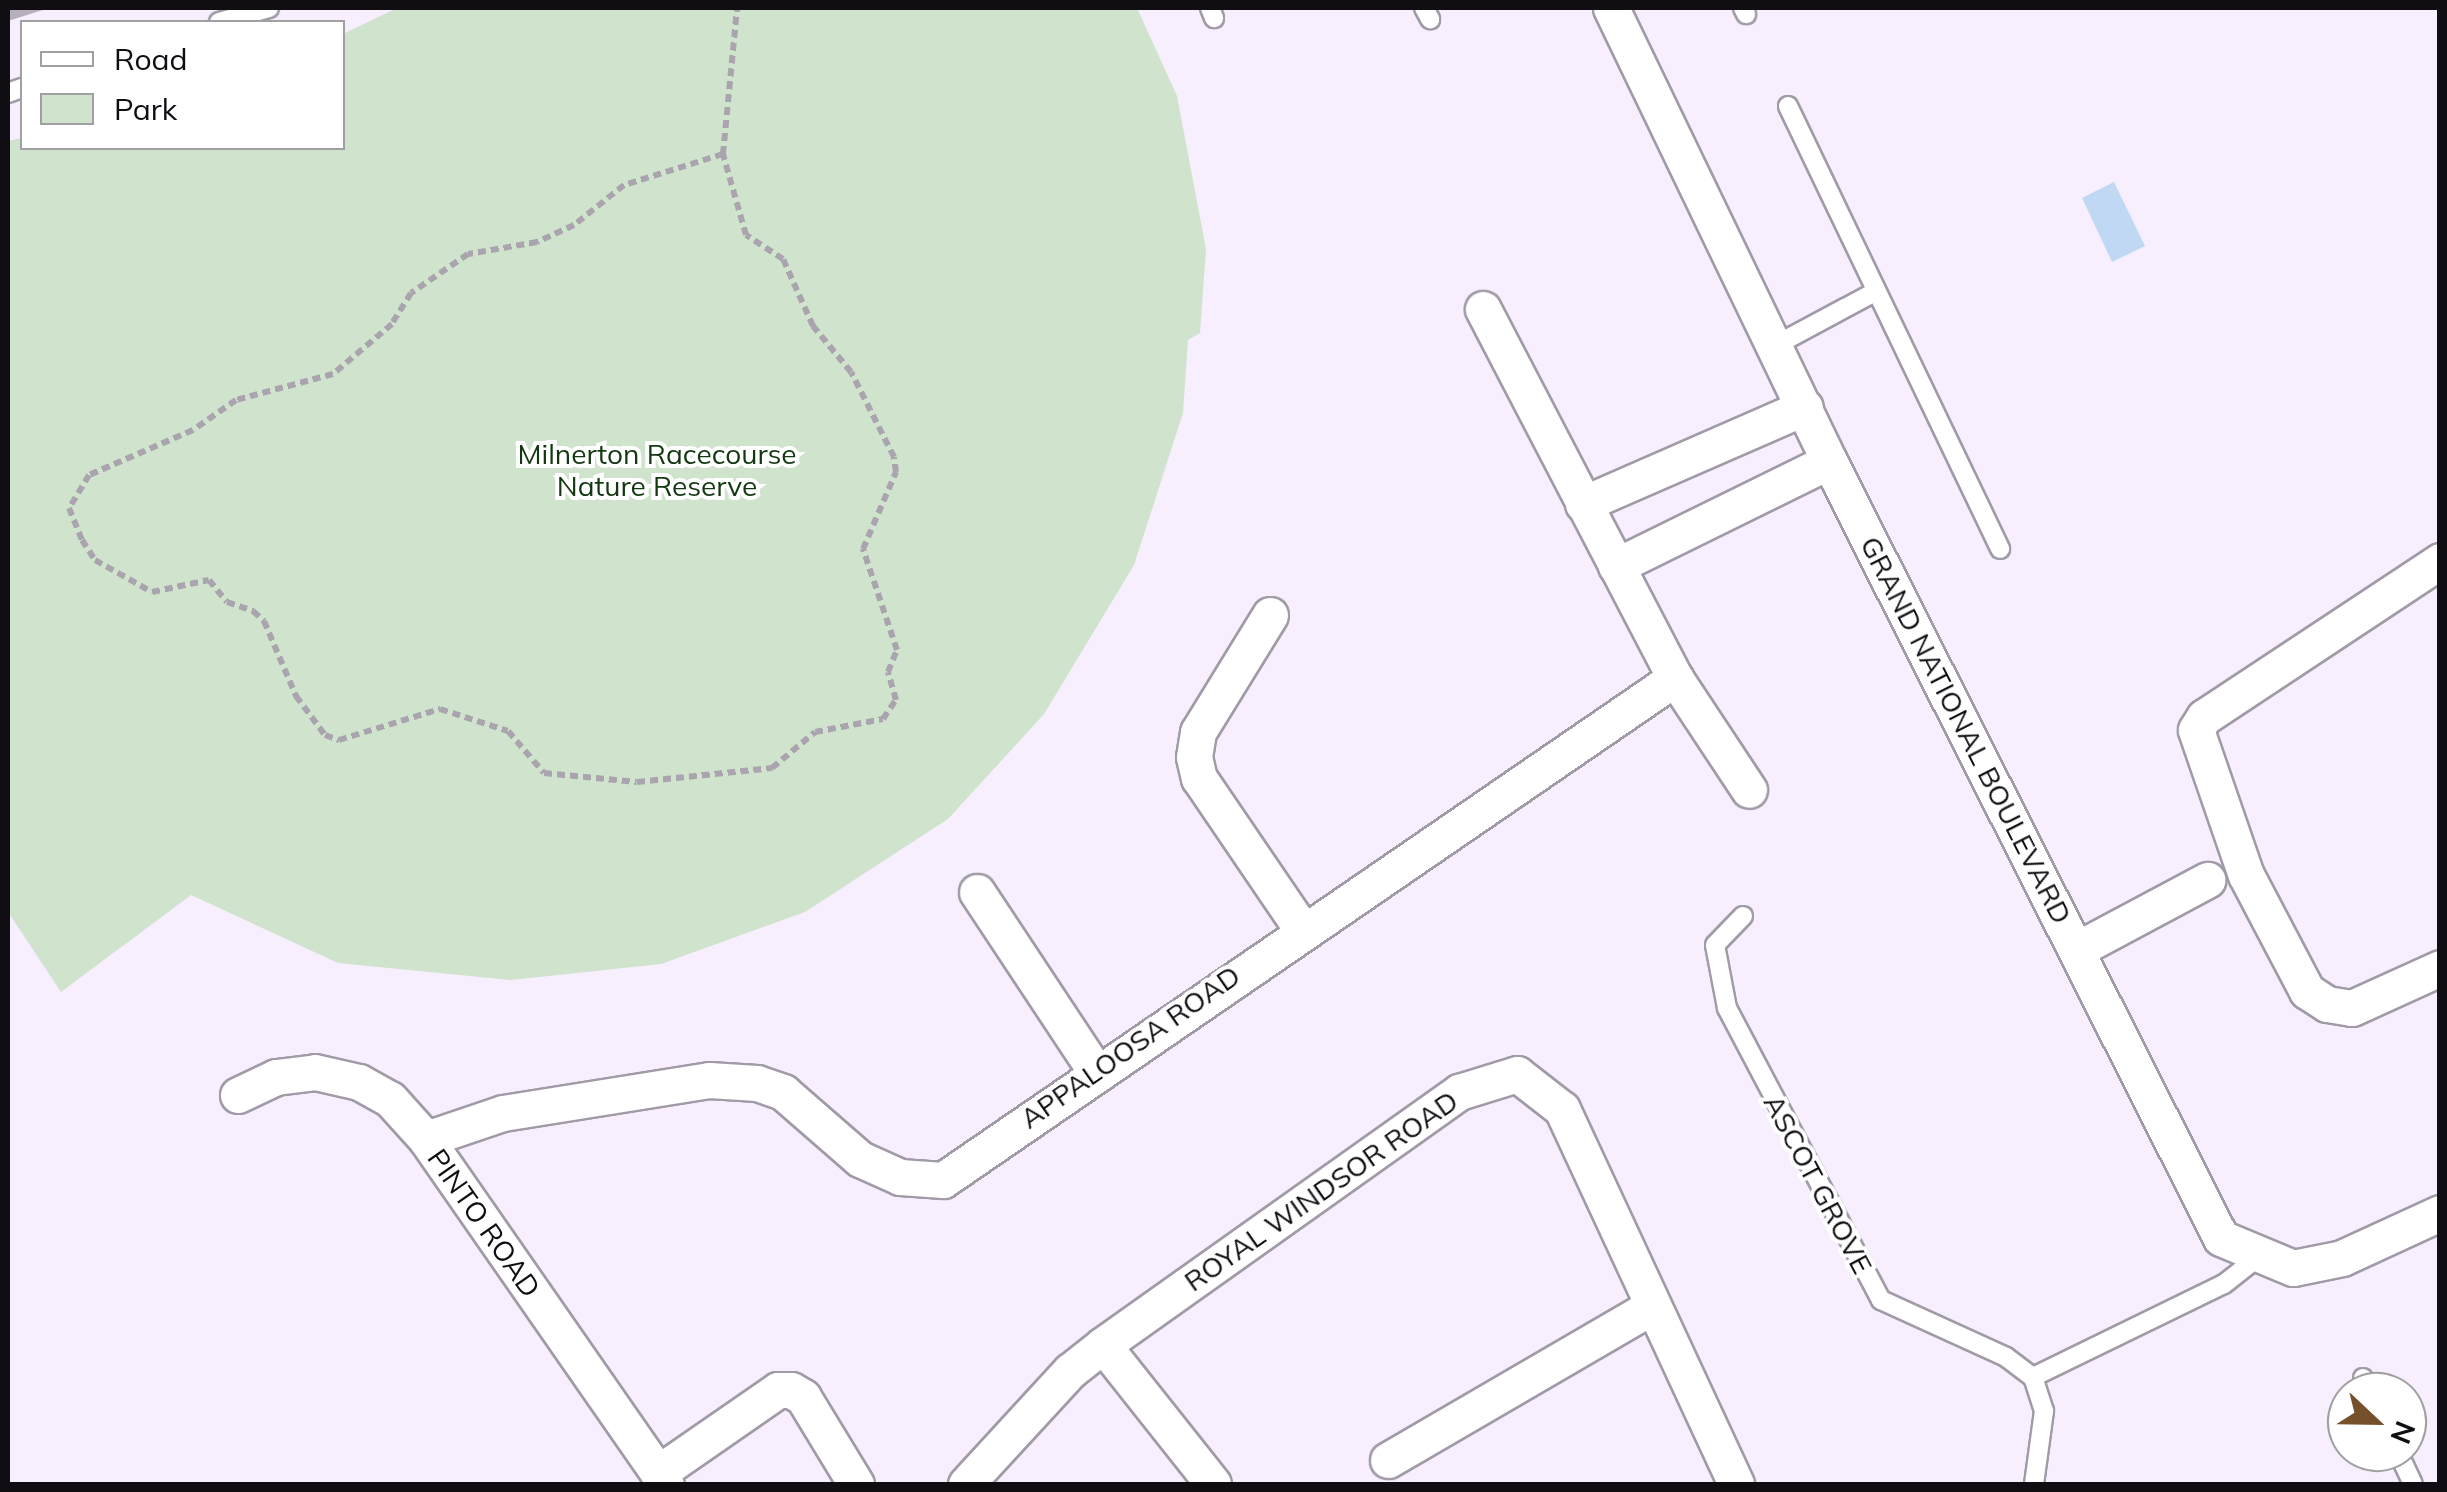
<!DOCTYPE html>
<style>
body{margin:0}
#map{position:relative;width:2447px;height:1492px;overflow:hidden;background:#f7effd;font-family:Mulish,sans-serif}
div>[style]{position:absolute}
.green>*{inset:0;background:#cfe3cd}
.water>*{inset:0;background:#c1d8f4}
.building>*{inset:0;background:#b7afbc}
.path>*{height:6px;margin-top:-3px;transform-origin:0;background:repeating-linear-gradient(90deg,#aaa4af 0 8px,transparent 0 13px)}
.roads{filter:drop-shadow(2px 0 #a19aa7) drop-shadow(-2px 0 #a19aa7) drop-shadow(0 2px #a19aa7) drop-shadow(0 -2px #a19aa7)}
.lane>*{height:18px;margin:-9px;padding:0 9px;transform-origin:9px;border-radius:9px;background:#fff}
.street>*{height:35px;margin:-17.5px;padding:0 17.5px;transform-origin:17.5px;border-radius:17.5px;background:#fff}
span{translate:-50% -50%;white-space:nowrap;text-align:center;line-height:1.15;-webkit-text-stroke:8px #fff;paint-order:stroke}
.park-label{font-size:28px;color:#133811}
.street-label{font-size:28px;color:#110e13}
.frame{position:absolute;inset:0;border:10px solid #110e13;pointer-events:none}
.legend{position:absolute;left:20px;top:20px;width:325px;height:130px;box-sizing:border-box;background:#fff;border:2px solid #a09fa1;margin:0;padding:12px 18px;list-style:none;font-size:30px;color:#110e13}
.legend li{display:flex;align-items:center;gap:20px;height:50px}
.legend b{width:50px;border:2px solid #a09fa1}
.north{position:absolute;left:2327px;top:1372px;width:100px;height:100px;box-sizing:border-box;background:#fff;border:2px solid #a09fa1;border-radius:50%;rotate:112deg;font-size:28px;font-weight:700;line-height:40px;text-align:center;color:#110e13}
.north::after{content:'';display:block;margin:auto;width:35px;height:45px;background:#75502b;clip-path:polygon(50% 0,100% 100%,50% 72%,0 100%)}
</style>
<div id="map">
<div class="green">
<div style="clip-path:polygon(397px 8px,1137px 8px,1177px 96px,1206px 249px,1200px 333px,1188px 340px,1183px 413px,1134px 565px,1044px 714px,948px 819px,805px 912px,661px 964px,511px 980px,338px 963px,191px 895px,61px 992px,8px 912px,8px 141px,22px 138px,22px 148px,342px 148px,343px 34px)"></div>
</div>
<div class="water">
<div style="clip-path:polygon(2114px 182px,2145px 246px,2112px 262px,2082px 198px)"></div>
</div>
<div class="building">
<div style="clip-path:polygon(8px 8px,49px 8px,8px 21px)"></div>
</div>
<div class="path">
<div style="left:723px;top:154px;width:104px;rotate:162.6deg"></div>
<div style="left:624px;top:185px;width:64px;rotate:141.3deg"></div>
<div style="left:574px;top:225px;width:41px;rotate:155.3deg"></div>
<div style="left:537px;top:242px;width:70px;rotate:170.1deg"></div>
<div style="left:468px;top:254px;width:69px;rotate:145.6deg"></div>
<div style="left:411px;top:293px;width:36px;rotate:122deg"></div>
<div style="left:392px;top:324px;width:77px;rotate:139.7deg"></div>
<div style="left:333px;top:374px;width:100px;rotate:165deg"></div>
<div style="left:236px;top:400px;width:52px;rotate:145.1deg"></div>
<div style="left:193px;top:430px;width:113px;rotate:156.6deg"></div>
<div style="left:89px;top:475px;width:39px;rotate:121deg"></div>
<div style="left:69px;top:508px;width:35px;rotate:68deg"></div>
<div style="left:82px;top:540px;width:24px;rotate:57deg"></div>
<div style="left:95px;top:560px;width:65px;rotate:29.3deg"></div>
<div style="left:152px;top:592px;width:58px;rotate:-11.9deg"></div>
<div style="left:209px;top:580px;width:28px;rotate:51deg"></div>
<div style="left:227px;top:602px;width:28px;rotate:19deg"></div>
<div style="left:253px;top:611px;width:15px;rotate:42deg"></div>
<div style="left:264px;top:621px;width:82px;rotate:66.9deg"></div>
<div style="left:296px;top:696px;width:49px;rotate:53.4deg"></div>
<div style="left:325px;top:735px;width:15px;rotate:20deg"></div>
<div style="left:339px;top:740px;width:106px;rotate:-17.1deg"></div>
<div style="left:440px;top:709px;width:71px;rotate:17.9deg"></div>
<div style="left:508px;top:731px;width:55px;rotate:49.4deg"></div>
<div style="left:544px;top:773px;width:93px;rotate:5.5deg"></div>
<div style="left:637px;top:782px;width:136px;rotate:-5.9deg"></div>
<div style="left:772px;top:768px;width:56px;rotate:-39.9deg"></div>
<div style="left:815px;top:732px;width:69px;rotate:-10.8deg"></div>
<div style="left:883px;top:719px;width:23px;rotate:-56deg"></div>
<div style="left:896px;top:700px;width:29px;rotate:-106deg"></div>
<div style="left:888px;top:672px;width:24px;rotate:-68deg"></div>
<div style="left:897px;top:650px;width:107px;rotate:-108.6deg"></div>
<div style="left:863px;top:549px;width:84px;rotate:-66.8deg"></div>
<div style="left:896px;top:472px;width:15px;rotate:-98deg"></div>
<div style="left:894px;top:457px;width:95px;rotate:-116.8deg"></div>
<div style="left:851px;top:372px;width:60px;rotate:-129.6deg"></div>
<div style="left:813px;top:326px;width:73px;rotate:-114.1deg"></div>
<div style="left:783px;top:259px;width:44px;rotate:-147deg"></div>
<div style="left:746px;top:235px;width:84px;rotate:-105.9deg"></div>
<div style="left:723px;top:154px;width:147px;rotate:-84.5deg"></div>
</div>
<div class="roads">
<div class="lane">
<div style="left:1210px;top:8px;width:11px;rotate:68deg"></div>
<div style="left:1424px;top:8px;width:13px;rotate:61deg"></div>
<div style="left:1743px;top:8px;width:7px;rotate:63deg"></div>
<div style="left:219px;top:22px;width:52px;rotate:-15.6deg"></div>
<div style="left:8px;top:93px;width:15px;rotate:-20deg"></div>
<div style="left:1788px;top:106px;width:491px;rotate:64.4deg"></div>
<div style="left:1776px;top:345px;width:112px;rotate:-28.2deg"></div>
<div style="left:1743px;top:916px;width:40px;rotate:134deg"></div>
<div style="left:1715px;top:945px;width:64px;rotate:79.2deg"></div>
<div style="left:1727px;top:1008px;width:330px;rotate:62.2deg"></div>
<div style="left:1881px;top:1300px;width:137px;rotate:24.5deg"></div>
<div style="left:2006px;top:1357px;width:34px;rotate:37deg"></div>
<div style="left:2033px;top:1377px;width:36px;rotate:72deg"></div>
<div style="left:2044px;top:1411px;width:74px;rotate:97.8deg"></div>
<div style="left:2033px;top:1377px;width:212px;rotate:-26deg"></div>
<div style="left:2224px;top:1284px;width:42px;rotate:-38.2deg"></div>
<div style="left:2363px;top:1378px;width:16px;rotate:63deg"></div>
<div style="left:2398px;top:1452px;width:35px;rotate:65deg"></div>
</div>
<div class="street">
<div style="left:1611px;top:8px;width:503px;rotate:64.3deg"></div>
<div style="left:1829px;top:461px;width:870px;rotate:63.23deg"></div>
<div style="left:2221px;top:1238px;width:78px;rotate:22.6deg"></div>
<div style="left:2293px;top:1268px;width:50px;rotate:-11.5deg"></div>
<div style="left:2342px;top:1258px;width:108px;rotate:-24.7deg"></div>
<div style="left:1583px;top:504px;width:242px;rotate:-23.6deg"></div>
<div style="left:2440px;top:561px;width:283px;rotate:146.5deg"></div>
<div style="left:2204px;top:717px;width:15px;rotate:122deg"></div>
<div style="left:2196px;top:730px;width:153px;rotate:71deg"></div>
<div style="left:2246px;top:875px;width:131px;rotate:62.3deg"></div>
<div style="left:2307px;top:991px;width:24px;rotate:33deg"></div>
<div style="left:2327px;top:1004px;width:25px;rotate:9deg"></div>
<div style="left:2352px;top:1008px;width:97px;rotate:-24.4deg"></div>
<div style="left:1616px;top:566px;width:237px;rotate:-26.2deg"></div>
<div style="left:1270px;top:615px;width:137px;rotate:121.6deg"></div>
<div style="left:1198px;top:732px;width:25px;rotate:99deg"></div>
<div style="left:1194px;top:757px;width:22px;rotate:77deg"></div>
<div style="left:1199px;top:778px;width:181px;rotate:55.8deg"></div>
<div style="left:1675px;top:678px;width:134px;rotate:56.5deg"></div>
<div style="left:977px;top:892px;width:214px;rotate:56.5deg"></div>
<div style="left:2076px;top:950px;width:149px;rotate:-28.1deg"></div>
<div style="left:238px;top:1095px;width:42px;rotate:-25.3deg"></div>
<div style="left:276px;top:1077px;width:39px;rotate:-7deg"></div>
<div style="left:315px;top:1072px;width:45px;rotate:12.8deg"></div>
<div style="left:359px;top:1082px;width:35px;rotate:29deg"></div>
<div style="left:390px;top:1099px;width:54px;rotate:48deg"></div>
<div style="left:426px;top:1139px;width:420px;rotate:55.2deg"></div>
<div style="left:426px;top:1139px;width:81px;rotate:-18.7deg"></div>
<div style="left:503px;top:1113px;width:209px;rotate:-9.1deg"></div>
<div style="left:709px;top:1080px;width:48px;rotate:3.6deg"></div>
<div style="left:757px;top:1083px;width:28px;rotate:19deg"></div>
<div style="left:783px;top:1092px;width:102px;rotate:41deg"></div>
<div style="left:860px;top:1159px;width:44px;rotate:24.2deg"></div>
<div style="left:900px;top:1177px;width:43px;rotate:4deg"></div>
<div style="left:943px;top:1180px;width:888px;rotate:-34.44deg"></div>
<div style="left:1675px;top:678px;width:416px;rotate:-117.5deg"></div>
<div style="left:1103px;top:1345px;width:177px;rotate:51.6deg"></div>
<div style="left:1388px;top:1460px;width:304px;rotate:-30.2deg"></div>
<div style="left:658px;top:1473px;width:146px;rotate:-34.7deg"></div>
<div style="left:778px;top:1390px;width:13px"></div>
<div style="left:791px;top:1390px;width:14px;rotate:30deg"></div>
<div style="left:803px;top:1397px;width:102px;rotate:58.7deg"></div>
<div style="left:966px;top:1484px;width:154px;rotate:-47.4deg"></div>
<div style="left:1070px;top:1371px;width:42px;rotate:-38.2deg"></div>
<div style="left:1103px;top:1345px;width:437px;rotate:-35.4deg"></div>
<div style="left:1459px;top:1092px;width:61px;rotate:-17.2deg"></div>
<div style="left:1517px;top:1074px;width:57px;rotate:37.9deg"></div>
<div style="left:1562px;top:1109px;width:413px;rotate:65.1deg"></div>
</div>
</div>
<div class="park-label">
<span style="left:657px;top:470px">Milnerton Racecourse<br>Nature Reserve</span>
</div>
<div class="street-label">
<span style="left:1966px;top:730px;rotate:63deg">GRAND NATIONAL BOULEVARD</span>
<span style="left:1130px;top:1047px;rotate:-35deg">APPALOOSA ROAD</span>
<span style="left:1818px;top:1184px;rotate:62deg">ASCOT GROVE</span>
<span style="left:1321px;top:1191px;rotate:-35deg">ROYAL WINDSOR ROAD</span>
<span style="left:484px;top:1223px;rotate:55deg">PINTO ROAD</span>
</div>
<div class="frame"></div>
<ul class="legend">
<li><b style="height:12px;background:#fff"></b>Road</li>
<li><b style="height:28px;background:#cfe3cd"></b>Park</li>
</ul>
<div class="north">N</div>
</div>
